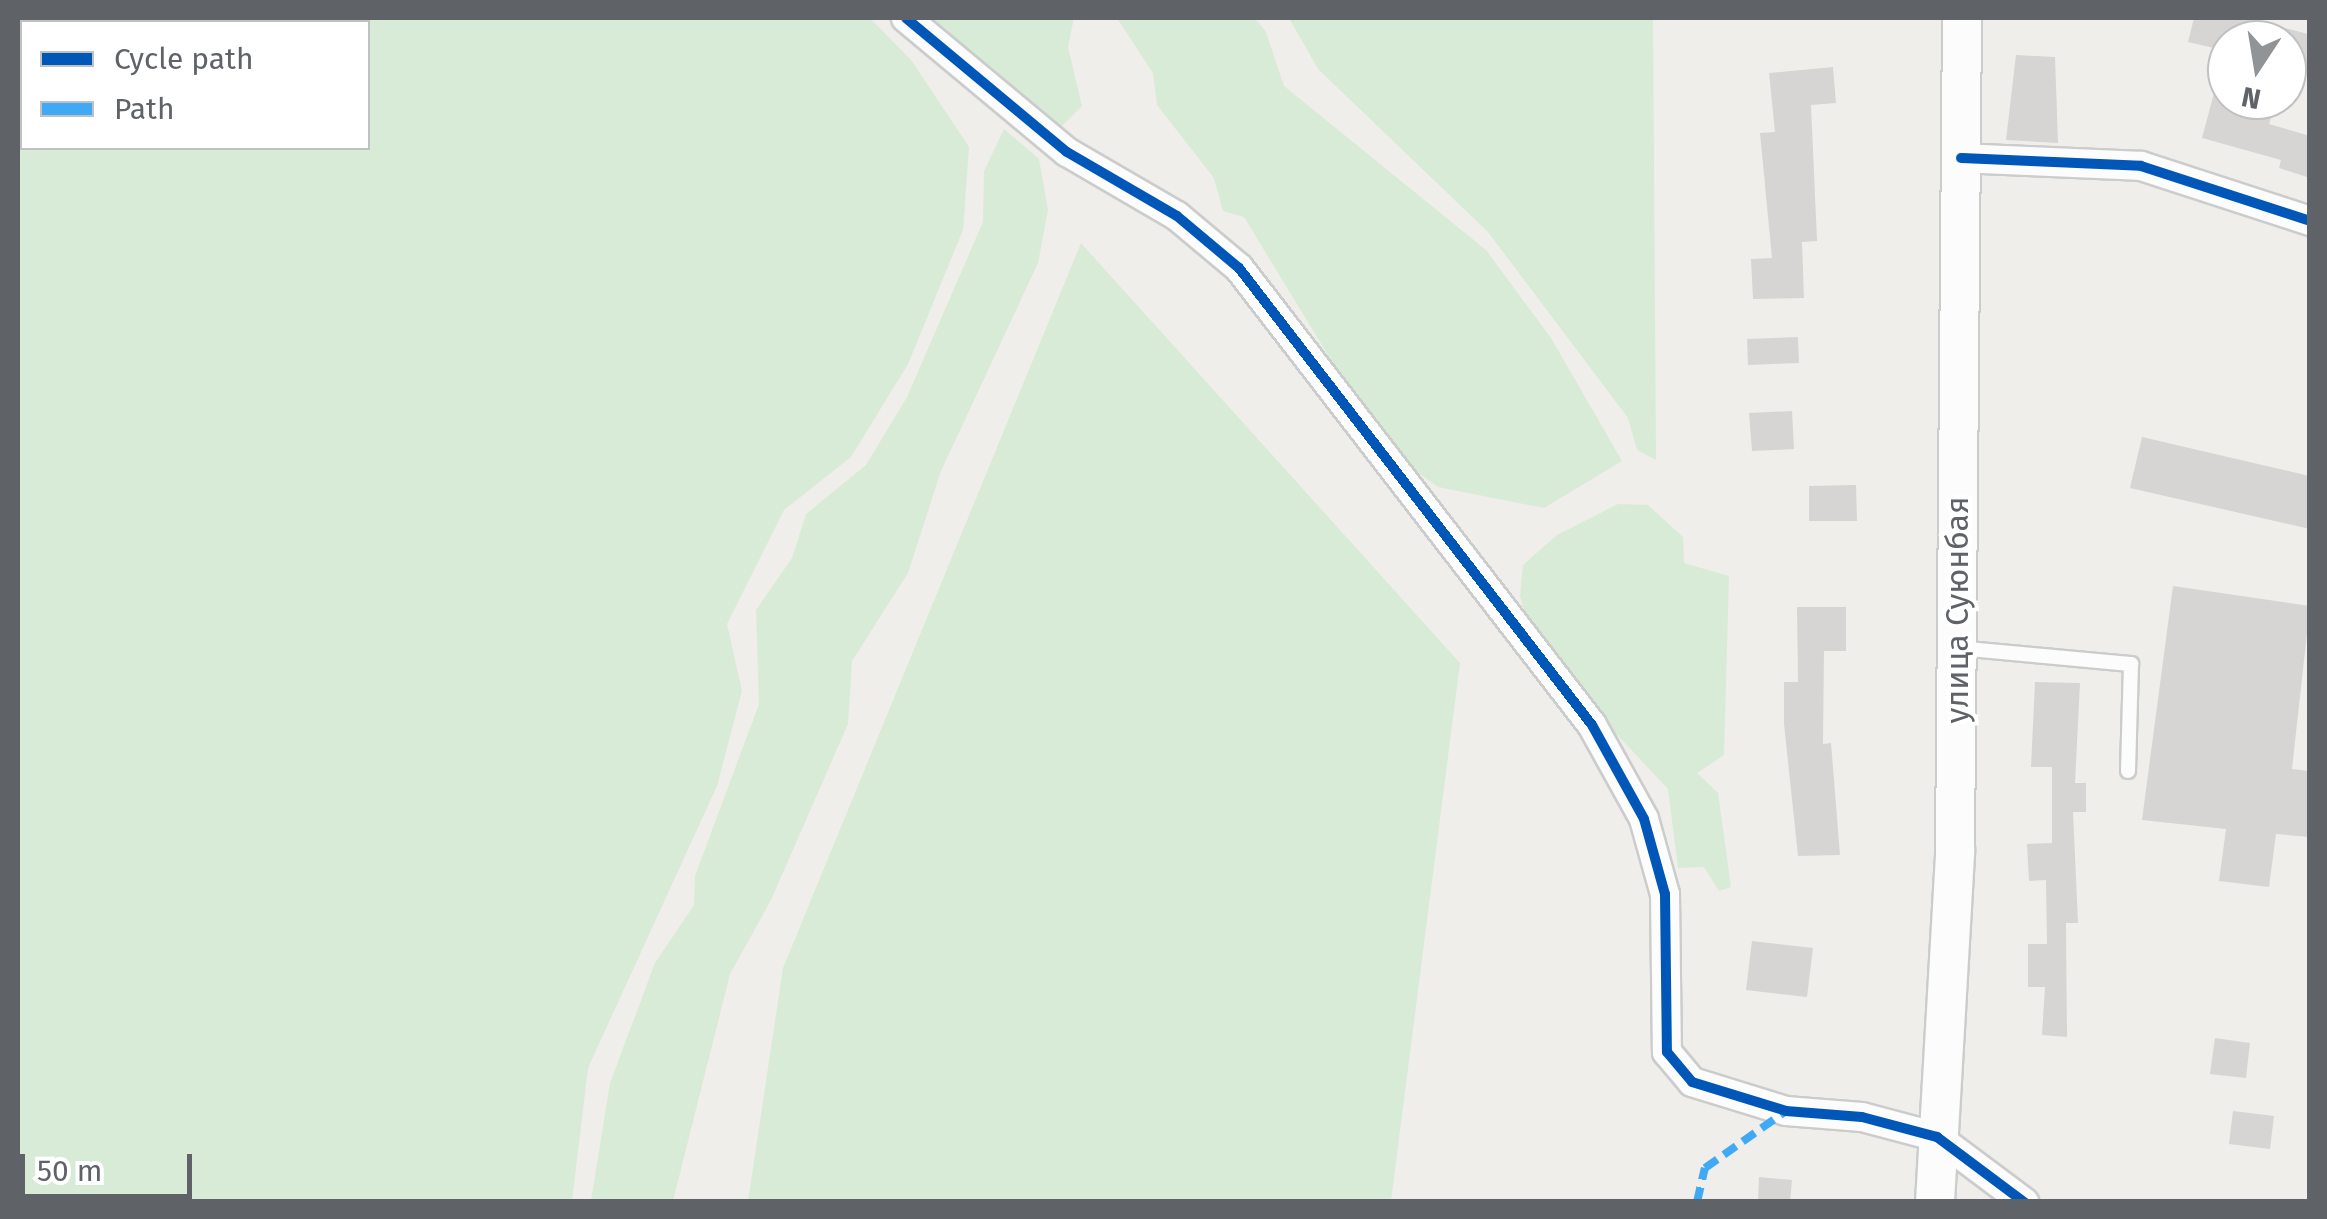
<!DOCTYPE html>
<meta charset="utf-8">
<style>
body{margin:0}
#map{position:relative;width:2327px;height:1219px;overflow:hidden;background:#efeeea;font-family:"Fira Sans",sans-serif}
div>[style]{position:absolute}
.green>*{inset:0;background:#d8ebd6}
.building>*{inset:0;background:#d6d5d3}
.roads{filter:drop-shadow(2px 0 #cbcccc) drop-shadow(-2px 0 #cbcccc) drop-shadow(0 2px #cbcccc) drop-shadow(0 -2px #cbcccc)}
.service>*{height:14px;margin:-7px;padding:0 7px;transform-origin:7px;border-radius:7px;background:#fdfcfc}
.minor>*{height:28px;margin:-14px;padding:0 14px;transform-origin:14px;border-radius:14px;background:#fdfcfc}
.secondary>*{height:38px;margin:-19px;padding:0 19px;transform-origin:19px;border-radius:19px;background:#fdfcfc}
.quiet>*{height:8px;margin-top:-4px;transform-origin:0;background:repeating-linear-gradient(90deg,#3fa9f5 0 15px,transparent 0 23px)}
.cycleway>*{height:10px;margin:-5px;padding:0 5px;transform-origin:5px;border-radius:5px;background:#0057b8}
span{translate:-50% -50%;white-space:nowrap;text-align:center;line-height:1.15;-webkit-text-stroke:8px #fff;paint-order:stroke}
.street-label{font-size:32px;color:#5f6368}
.frame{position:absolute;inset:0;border:20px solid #5f6368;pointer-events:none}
.legend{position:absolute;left:20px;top:20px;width:350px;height:130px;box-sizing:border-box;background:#fff;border:2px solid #bfc1c3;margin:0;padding:12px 18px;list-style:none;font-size:30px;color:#5f6368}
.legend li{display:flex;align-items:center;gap:20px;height:50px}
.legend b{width:50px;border:2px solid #bfc1c3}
.north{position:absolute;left:2207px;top:20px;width:100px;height:100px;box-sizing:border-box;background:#fff;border:2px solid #bfc1c3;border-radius:50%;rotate:192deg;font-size:28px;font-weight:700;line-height:40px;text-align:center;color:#5f6368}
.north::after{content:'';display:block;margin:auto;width:35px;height:45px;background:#919496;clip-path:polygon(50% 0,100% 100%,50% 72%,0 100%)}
.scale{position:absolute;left:20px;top:1154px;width:172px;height:45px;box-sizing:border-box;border:5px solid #5f6368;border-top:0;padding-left:12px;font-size:30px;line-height:35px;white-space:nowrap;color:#5f6368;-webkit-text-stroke:8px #fff;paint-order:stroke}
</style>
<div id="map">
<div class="green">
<div style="clip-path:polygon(evenodd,18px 18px,870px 18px,911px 60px,969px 147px,963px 230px,908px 364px,851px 457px,784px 510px,727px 624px,742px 691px,717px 786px,588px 1068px,572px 1201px,18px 1201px,18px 18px,368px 22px,368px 148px,22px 148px,22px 22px,368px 22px)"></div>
<div style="clip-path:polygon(917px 18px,1074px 18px,1068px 47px,1082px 106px,1055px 133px)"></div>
<div style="clip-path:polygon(1117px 18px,1255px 18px,1266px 32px,1284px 86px,1486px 250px,1551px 338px,1622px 461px,1544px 508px,1438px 487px,1411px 467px,1331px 360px,1244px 217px,1223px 211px,1214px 178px,1157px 105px,1153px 73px)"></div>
<div style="clip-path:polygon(1289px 18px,1653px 18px,1656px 460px,1637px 450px,1628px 418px,1488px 232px,1318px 69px)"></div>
<div style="clip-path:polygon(1004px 129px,1039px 159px,1048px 210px,1038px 263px,941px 471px,908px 573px,852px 661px,848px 724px,771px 900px,730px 974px,673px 1201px,591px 1201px,610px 1083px,655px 963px,694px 905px,695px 876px,759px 704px,756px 610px,792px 558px,806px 514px,866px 465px,907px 397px,983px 222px,984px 171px)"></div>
<div style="clip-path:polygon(1081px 243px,1460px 663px,1391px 1201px,748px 1201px,783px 968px)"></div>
<div style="clip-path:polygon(1618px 504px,1648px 505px,1683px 537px,1684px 563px,1729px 576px,1724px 755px,1697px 773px,1718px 793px,1731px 887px,1719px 891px,1704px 867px,1678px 868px,1668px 789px,1533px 645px,1520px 596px,1523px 565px,1557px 535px)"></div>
</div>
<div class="building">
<div style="clip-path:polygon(2194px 18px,2247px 18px,2308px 34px,2310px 68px,2287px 62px,2287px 40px,2227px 40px,2227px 51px,2188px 42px)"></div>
<div style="clip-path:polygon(2016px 55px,2055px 57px,2058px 143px,2006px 140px)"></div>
<div style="clip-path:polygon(1833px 67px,1836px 103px,1811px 105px,1817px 241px,1802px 242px,1804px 298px,1753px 299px,1751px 259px,1772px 258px,1760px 133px,1775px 132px,1769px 73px)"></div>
<div style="clip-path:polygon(2214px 93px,2274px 109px,2269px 124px,2310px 136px,2310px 178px,2279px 168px,2281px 160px,2202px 138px)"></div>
<div style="clip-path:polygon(1798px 337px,1799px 363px,1748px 365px,1747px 339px)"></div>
<div style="clip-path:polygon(1792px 411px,1794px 449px,1752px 451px,1749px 413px)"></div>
<div style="clip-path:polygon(2142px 437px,2310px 476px,2310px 529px,2130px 488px)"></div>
<div style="clip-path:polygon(1856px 485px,1857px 521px,1809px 521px,1809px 486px)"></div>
<div style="clip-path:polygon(2173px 586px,2310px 606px,2292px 769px,2310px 771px,2310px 837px,2276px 834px,2269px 887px,2219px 881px,2226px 829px,2142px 820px)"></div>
<div style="clip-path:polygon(1797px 607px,1846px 607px,1846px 651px,1824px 651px,1823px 744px,1831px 743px,1840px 855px,1798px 856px,1784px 724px,1784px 682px,1798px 682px)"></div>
<div style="clip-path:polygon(2035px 682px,2080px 683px,2075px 783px,2086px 783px,2086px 812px,2073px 812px,2078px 923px,2066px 923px,2067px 1037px,2042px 1035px,2045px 987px,2028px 987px,2028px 944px,2047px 944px,2046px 880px,2029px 881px,2027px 844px,2052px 843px,2052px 767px,2031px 767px)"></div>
<div style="clip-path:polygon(1752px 941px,1813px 948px,1807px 997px,1746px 990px)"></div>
<div style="clip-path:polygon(2215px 1038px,2250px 1043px,2246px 1078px,2210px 1074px)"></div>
<div style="clip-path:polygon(2233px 1111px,2274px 1116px,2270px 1149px,2229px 1144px)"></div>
<div style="clip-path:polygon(1759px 1177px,1792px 1180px,1790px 1202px,1758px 1202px)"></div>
</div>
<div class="roads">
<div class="service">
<div style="left:1958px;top:648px;width:174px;rotate:5.3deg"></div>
<div style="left:2131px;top:664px;width:107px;rotate:91.6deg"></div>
</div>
<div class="minor">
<div style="left:906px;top:18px;width:209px;rotate:39.8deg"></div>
<div style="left:1067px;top:152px;width:127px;rotate:30.2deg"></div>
<div style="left:1177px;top:216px;width:81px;rotate:40deg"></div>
<div style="left:1239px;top:268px;width:577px;rotate:52.32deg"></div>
<div style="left:1592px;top:725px;width:107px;rotate:61deg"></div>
<div style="left:1644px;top:819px;width:78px;rotate:74.4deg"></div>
<div style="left:1665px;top:894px;width:158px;rotate:89.3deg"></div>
<div style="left:1667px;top:1052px;width:39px;rotate:50deg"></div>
<div style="left:1692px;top:1082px;width:98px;rotate:17.1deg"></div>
<div style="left:1786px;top:1111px;width:76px;rotate:4.5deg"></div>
<div style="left:1862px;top:1117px;width:78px;rotate:14.9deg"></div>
<div style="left:1937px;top:1137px;width:109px;rotate:36.8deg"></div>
<div style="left:1961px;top:158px;width:180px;rotate:2.5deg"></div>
<div style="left:2141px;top:166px;width:178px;rotate:18deg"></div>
</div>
<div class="secondary">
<div style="left:1935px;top:1202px;width:352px;rotate:-86.7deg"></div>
<div style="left:1955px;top:851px;width:833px;rotate:-89.52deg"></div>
</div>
</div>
<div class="quiet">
<div style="left:1697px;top:1202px;width:35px;rotate:-77deg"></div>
<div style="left:1705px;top:1168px;width:99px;rotate:-35.1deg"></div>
</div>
<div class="cycleway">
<div style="left:906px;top:18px;width:209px;rotate:39.8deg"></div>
<div style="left:1067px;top:152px;width:127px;rotate:30.2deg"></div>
<div style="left:1177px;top:216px;width:81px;rotate:40deg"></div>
<div style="left:1239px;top:268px;width:577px;rotate:52.32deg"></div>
<div style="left:1592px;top:725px;width:107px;rotate:61deg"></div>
<div style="left:1644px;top:819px;width:78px;rotate:74.4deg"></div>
<div style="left:1665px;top:894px;width:158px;rotate:89.3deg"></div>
<div style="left:1667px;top:1052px;width:39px;rotate:50deg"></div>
<div style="left:1692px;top:1082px;width:98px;rotate:17.1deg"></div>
<div style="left:1786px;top:1111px;width:76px;rotate:4.5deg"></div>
<div style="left:1862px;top:1117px;width:78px;rotate:14.9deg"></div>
<div style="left:1937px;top:1137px;width:109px;rotate:36.8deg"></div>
<div style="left:1961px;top:158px;width:180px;rotate:2.5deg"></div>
<div style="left:2141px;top:166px;width:178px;rotate:18deg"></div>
</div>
<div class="street-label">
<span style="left:1957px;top:610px;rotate:-90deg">улица Суюнбая</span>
</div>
<div class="frame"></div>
<ul class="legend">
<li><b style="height:12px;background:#0057b8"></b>Cycle path</li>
<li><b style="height:12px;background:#3fa9f5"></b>Path</li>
</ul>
<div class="north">N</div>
<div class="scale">50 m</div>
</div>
